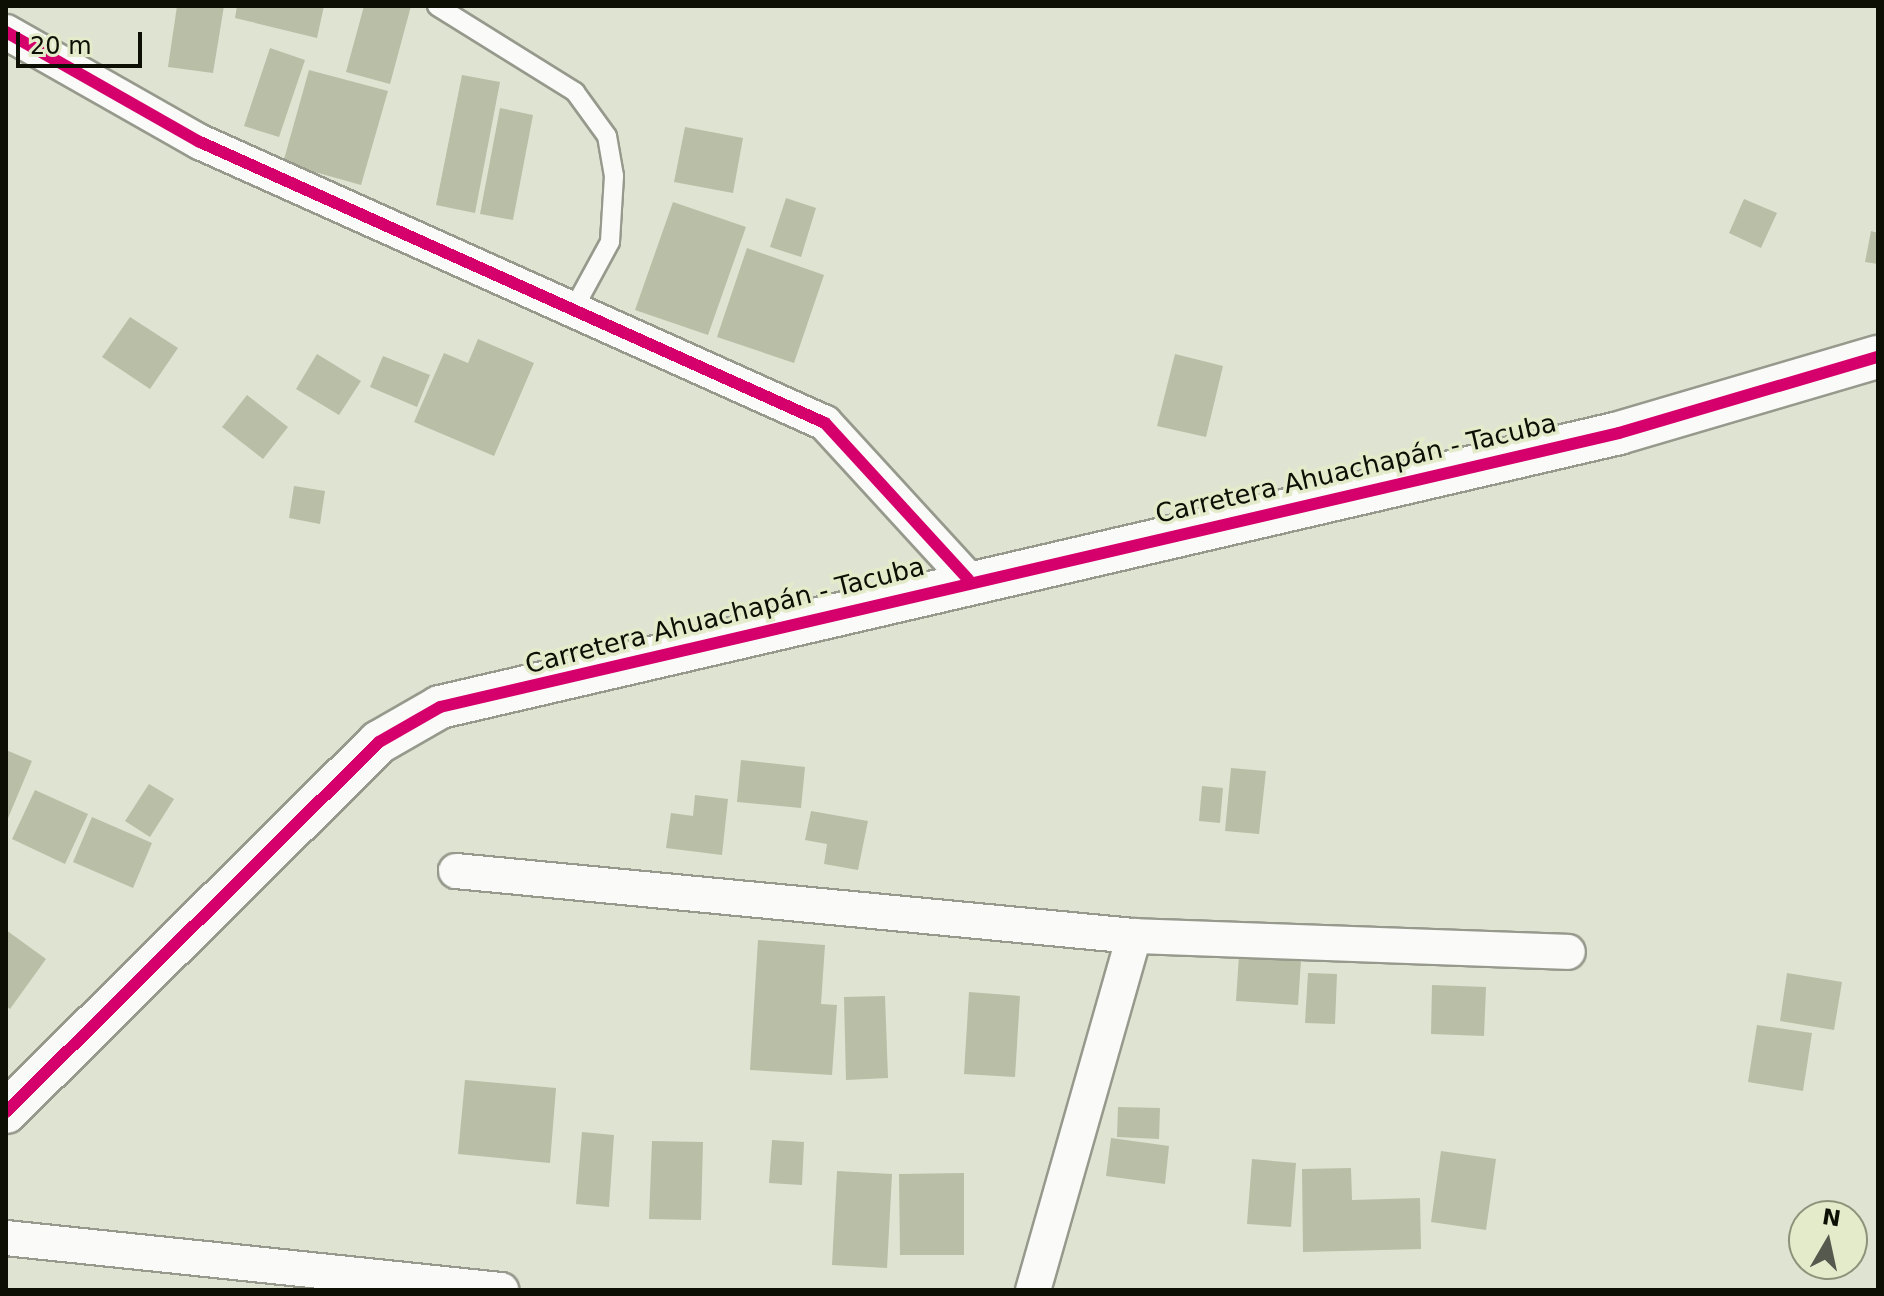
<!DOCTYPE html>
<meta charset="utf-8">
<style>
body{margin:0}
#map{position:relative;width:1884px;height:1296px;overflow:hidden;background:#dfe3d2;font-family:"DejaVu Sans",sans-serif}
div>[style]{position:absolute}
.building>*{inset:0;background:#b9bea7}
.roads{filter:drop-shadow(2px 0 #96998c) drop-shadow(-2px 0 #96998c) drop-shadow(0 2px #96998c) drop-shadow(0 -2px #96998c)}
.service>*{height:18px;margin:-9px;padding:0 9px;transform-origin:9px;border-radius:9px;background:#fafbf8}
.minor>*{height:34px;margin:-17px;padding:0 17px;transform-origin:17px;border-radius:17px;background:#fafbf8}
.tertiary>*{height:42px;margin:-21px;padding:0 21px;transform-origin:21px;border-radius:21px;background:#fafbf8}
.cycleway>*{height:12px;margin:-6px;padding:0 6px;transform-origin:6px;border-radius:6px;background:#d6006c}
span{translate:-50% -50%;white-space:nowrap;text-align:center;line-height:1.15;-webkit-text-stroke:7px #e3ebca;paint-order:stroke}
.street-label{font-size:26px;color:#0d0f05}
.frame{position:absolute;inset:0;border:8px solid #0d0f05;pointer-events:none}
.north{position:absolute;left:1788px;top:1200px;width:80px;height:80px;box-sizing:border-box;background:#e3ebca;border:2px solid #8d937b;border-radius:50%;rotate:9deg;font-size:22px;font-weight:700;line-height:32px;text-align:center;color:#0d0f05}
.north::after{content:'';display:block;margin:auto;width:28px;height:36px;background:#56594d;clip-path:polygon(50% 0,100% 100%,50% 72%,0 100%)}
.scale{position:absolute;left:16px;top:32px;width:126px;height:36px;box-sizing:border-box;border:4px solid #0d0f05;border-top:0;padding-left:10px;font-size:24px;line-height:28px;white-space:nowrap;color:#0d0f05;-webkit-text-stroke:6px #e3ebca;paint-order:stroke}
</style>
<div id="map">
<div class="building">
<div style="clip-path:polygon(177px 6px,224px 6px,213px 73px,168px 67px)"></div>
<div style="clip-path:polygon(237px 6px,324px 6px,317px 38px,235px 18px)"></div>
<div style="clip-path:polygon(364px 6px,411px 6px,390px 84px,346px 72px)"></div>
<div style="clip-path:polygon(270px 48px,305px 60px,279px 137px,244px 126px)"></div>
<div style="clip-path:polygon(309px 70px,388px 91px,361px 185px,283px 163px)"></div>
<div style="clip-path:polygon(462px 75px,500px 82px,475px 213px,436px 205px)"></div>
<div style="clip-path:polygon(500px 108px,533px 115px,513px 220px,480px 214px)"></div>
<div style="clip-path:polygon(685px 127px,743px 138px,733px 193px,674px 182px)"></div>
<div style="clip-path:polygon(786px 198px,816px 208px,801px 257px,770px 247px)"></div>
<div style="clip-path:polygon(1744px 199px,1777px 213px,1761px 248px,1729px 233px)"></div>
<div style="clip-path:polygon(673px 202px,746px 227px,708px 335px,635px 310px)"></div>
<div style="clip-path:polygon(1871px 231px,1878px 233px,1878px 264px,1865px 262px)"></div>
<div style="clip-path:polygon(747px 248px,824px 275px,794px 363px,717px 337px)"></div>
<div style="clip-path:polygon(130px 317px,178px 348px,150px 389px,102px 357px)"></div>
<div style="clip-path:polygon(478px 339px,534px 363px,494px 456px,414px 422px,444px 353px,468px 363px)"></div>
<div style="clip-path:polygon(317px 354px,361px 381px,339px 415px,296px 389px)"></div>
<div style="clip-path:polygon(1175px 354px,1223px 366px,1206px 437px,1157px 426px)"></div>
<div style="clip-path:polygon(383px 356px,430px 375px,417px 407px,370px 387px)"></div>
<div style="clip-path:polygon(247px 395px,288px 427px,263px 459px,222px 427px)"></div>
<div style="clip-path:polygon(294px 486px,325px 491px,320px 524px,289px 518px)"></div>
<div style="clip-path:polygon(6px 750px,32px 761px,6px 823px)"></div>
<div style="clip-path:polygon(741px 760px,805px 767px,801px 808px,737px 802px)"></div>
<div style="clip-path:polygon(1231px 768px,1266px 771px,1259px 834px,1225px 831px)"></div>
<div style="clip-path:polygon(149px 784px,174px 799px,150px 837px,125px 821px)"></div>
<div style="clip-path:polygon(1202px 786px,1223px 788px,1220px 823px,1199px 821px)"></div>
<div style="clip-path:polygon(35px 790px,88px 814px,65px 864px,12px 839px)"></div>
<div style="clip-path:polygon(695px 795px,728px 799px,722px 855px,666px 848px,671px 813px,693px 816px)"></div>
<div style="clip-path:polygon(811px 811px,868px 821px,858px 870px,824px 864px,827px 844px,805px 840px)"></div>
<div style="clip-path:polygon(92px 817px,152px 843px,133px 888px,73px 862px)"></div>
<div style="clip-path:polygon(6px 930px,46px 959px,10px 1009px,6px 1006px)"></div>
<div style="clip-path:polygon(758px 940px,825px 945px,821px 1004px,837px 1005px,832px 1075px,750px 1070px)"></div>
<div style="clip-path:polygon(1239px 955px,1301px 960px,1298px 1005px,1236px 1001px)"></div>
<div style="clip-path:polygon(1308px 973px,1337px 974px,1335px 1024px,1305px 1023px)"></div>
<div style="clip-path:polygon(1787px 973px,1842px 982px,1834px 1030px,1780px 1021px)"></div>
<div style="clip-path:polygon(1432px 985px,1486px 987px,1484px 1036px,1431px 1034px)"></div>
<div style="clip-path:polygon(969px 992px,1020px 996px,1015px 1077px,964px 1074px)"></div>
<div style="clip-path:polygon(885px 996px,888px 1078px,846px 1080px,844px 997px)"></div>
<div style="clip-path:polygon(1757px 1025px,1812px 1033px,1803px 1091px,1748px 1082px)"></div>
<div style="clip-path:polygon(465px 1080px,556px 1088px,550px 1163px,458px 1154px)"></div>
<div style="clip-path:polygon(1118px 1107px,1160px 1108px,1159px 1139px,1117px 1137px)"></div>
<div style="clip-path:polygon(582px 1132px,614px 1135px,609px 1207px,576px 1204px)"></div>
<div style="clip-path:polygon(1111px 1138px,1169px 1146px,1165px 1184px,1106px 1176px)"></div>
<div style="clip-path:polygon(772px 1140px,804px 1142px,802px 1185px,769px 1183px)"></div>
<div style="clip-path:polygon(652px 1141px,703px 1142px,701px 1220px,649px 1219px)"></div>
<div style="clip-path:polygon(1441px 1151px,1496px 1159px,1486px 1230px,1431px 1222px)"></div>
<div style="clip-path:polygon(1252px 1159px,1296px 1163px,1291px 1227px,1247px 1224px)"></div>
<div style="clip-path:polygon(1351px 1168px,1352px 1200px,1420px 1198px,1421px 1249px,1303px 1252px,1302px 1169px)"></div>
<div style="clip-path:polygon(837px 1171px,892px 1174px,887px 1268px,832px 1265px)"></div>
<div style="clip-path:polygon(964px 1173px,964px 1255px,900px 1255px,899px 1174px)"></div>
</div>
<div class="roads">
<div class="service">
<div style="left:437px;top:6px;width:163px;rotate:31.9deg"></div>
<div style="left:575px;top:92px;width:54px;rotate:54deg"></div>
<div style="left:607px;top:136px;width:41px;rotate:80.1deg"></div>
<div style="left:614px;top:176px;width:66px;rotate:93.5deg"></div>
<div style="left:610px;top:242px;width:77px;rotate:118.6deg"></div>
</div>
<div class="minor">
<div style="left:6px;top:32px;width:223px;rotate:29.6deg"></div>
<div style="left:200px;top:142px;width:685px;rotate:24.21deg"></div>
<div style="left:825px;top:423px;width:212px;rotate:47.5deg"></div>
<div style="left:456px;top:871px;width:681px;rotate:5.48deg"></div>
<div style="left:1134px;top:936px;width:368px;rotate:105.9deg"></div>
<div style="left:1134px;top:936px;width:434px;rotate:2.1deg"></div>
<div style="left:6px;top:1238px;width:498px;rotate:6deg"></div>
</div>
<div class="tertiary">
<div style="left:6px;top:1112px;width:525px;rotate:-44.77deg"></div>
<div style="left:379px;top:742px;width:70px;rotate:-29.8deg"></div>
<div style="left:440px;top:707px;width:1210px;rotate:-13.08deg"></div>
<div style="left:1619px;top:433px;width:270px;rotate:-16.4deg"></div>
</div>
</div>
<div class="cycleway">
<div style="left:6px;top:32px;width:223px;rotate:29.6deg"></div>
<div style="left:200px;top:142px;width:685px;rotate:24.21deg"></div>
<div style="left:825px;top:423px;width:212px;rotate:47.5deg"></div>
<div style="left:6px;top:1112px;width:525px;rotate:-44.77deg"></div>
<div style="left:379px;top:742px;width:70px;rotate:-29.8deg"></div>
<div style="left:440px;top:707px;width:1210px;rotate:-13.08deg"></div>
<div style="left:1619px;top:433px;width:270px;rotate:-16.4deg"></div>
</div>
<div class="street-label">
<span style="left:1356px;top:469px;rotate:-13deg">Carretera Ahuachapán - Tacuba</span>
<span style="left:725px;top:616px;rotate:-14deg">Carretera Ahuachapán - Tacuba</span>
</div>
<div class="frame"></div>
<div class="north">N</div>
<div class="scale">20 m</div>
</div>
